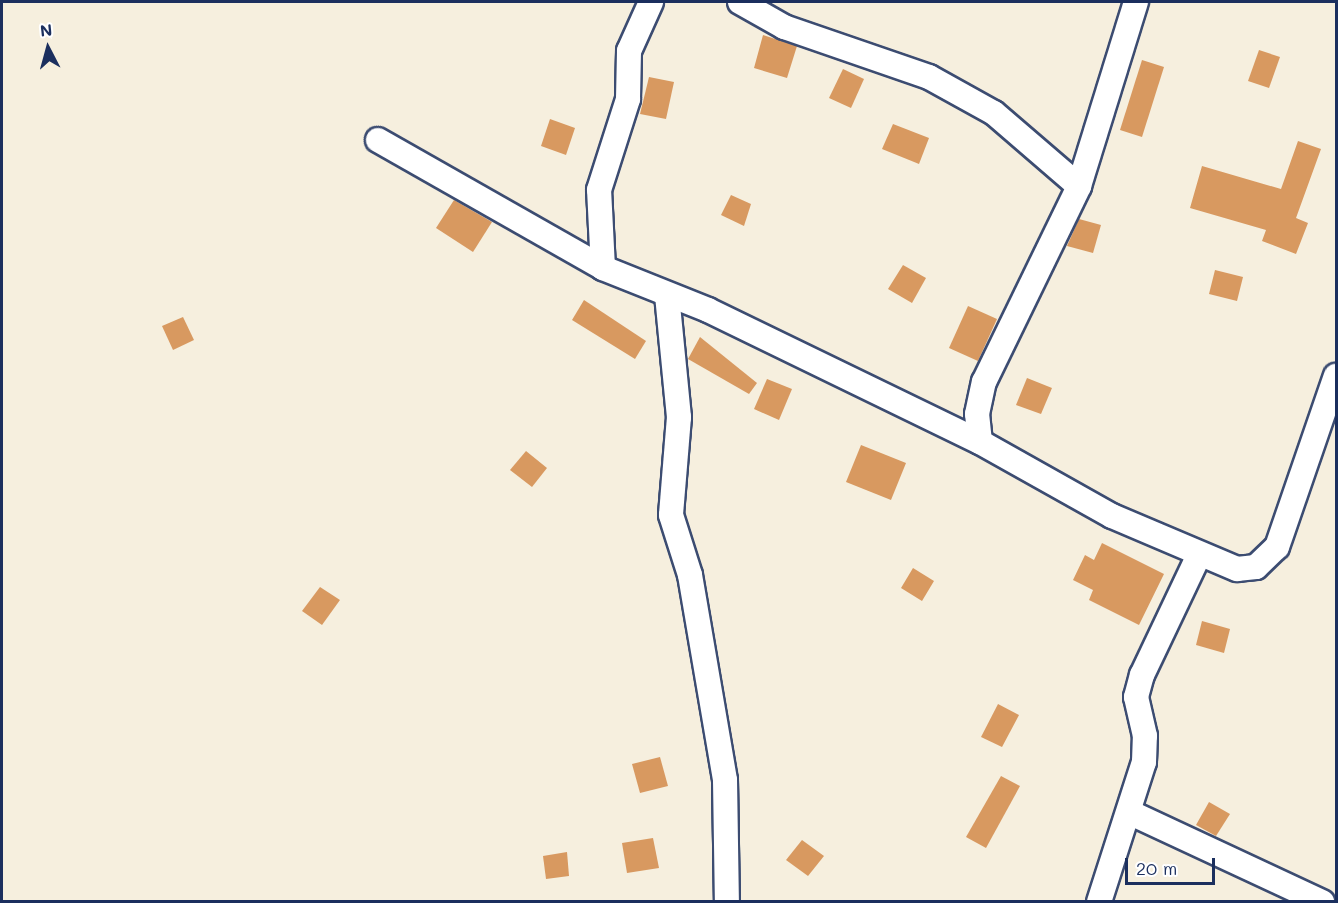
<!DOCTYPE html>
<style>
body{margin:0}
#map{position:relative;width:1338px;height:903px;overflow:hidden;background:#f6efde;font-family:Mali,sans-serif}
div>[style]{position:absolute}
.building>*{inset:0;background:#d89960}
.roads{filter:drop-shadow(2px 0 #3c4c71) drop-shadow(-2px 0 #3c4c71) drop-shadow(0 2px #3c4c71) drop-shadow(0 -2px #3c4c71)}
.street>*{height:24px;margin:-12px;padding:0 12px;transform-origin:12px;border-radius:12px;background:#fff}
span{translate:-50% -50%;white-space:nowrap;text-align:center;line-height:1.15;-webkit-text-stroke:4.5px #fff;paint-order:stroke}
.frame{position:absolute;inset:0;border:3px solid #1b2f5e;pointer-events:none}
.north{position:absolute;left:18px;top:18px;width:60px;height:60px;-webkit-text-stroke:4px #fff;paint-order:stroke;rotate:354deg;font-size:16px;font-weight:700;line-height:24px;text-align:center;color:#1b2f5e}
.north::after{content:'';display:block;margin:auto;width:21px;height:27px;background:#1b2f5e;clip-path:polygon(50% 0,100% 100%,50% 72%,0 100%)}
.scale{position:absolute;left:1125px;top:858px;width:90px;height:27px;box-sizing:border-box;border:3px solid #1b2f5e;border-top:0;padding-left:8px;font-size:18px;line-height:21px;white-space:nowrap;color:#1b2f5e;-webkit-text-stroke:4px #fff;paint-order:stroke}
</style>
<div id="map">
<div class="building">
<div style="clip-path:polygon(763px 35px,797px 46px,787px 78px,754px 68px)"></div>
<div style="clip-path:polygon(1259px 50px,1280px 57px,1269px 88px,1248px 81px)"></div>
<div style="clip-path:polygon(1142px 60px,1164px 67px,1142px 137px,1120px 130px)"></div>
<div style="clip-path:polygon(843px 69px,864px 79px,851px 108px,829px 98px)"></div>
<div style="clip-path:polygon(649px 77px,674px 82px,666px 119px,640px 114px)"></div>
<div style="clip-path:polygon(550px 119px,575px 128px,566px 155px,541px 146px)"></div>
<div style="clip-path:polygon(893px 124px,929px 138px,919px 164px,882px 149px)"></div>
<div style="clip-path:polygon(1298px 141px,1321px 149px,1296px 218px,1308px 223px,1296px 254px,1262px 241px,1266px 230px,1190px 208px,1202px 166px,1281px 189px)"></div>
<div style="clip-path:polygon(731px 195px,751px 204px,744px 226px,721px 215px)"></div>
<div style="clip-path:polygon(454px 200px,492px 222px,473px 252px,436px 228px)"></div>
<div style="clip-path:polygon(1079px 219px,1101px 225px,1093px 253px,1067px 246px)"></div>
<div style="clip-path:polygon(903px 265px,926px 278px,912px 303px,888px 289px)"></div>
<div style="clip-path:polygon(1215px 270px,1243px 277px,1237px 301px,1209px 294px)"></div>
<div style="clip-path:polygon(584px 300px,646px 341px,635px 359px,572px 320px)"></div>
<div style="clip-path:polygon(968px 306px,997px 319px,978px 361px,949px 348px)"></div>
<div style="clip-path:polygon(183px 317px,194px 340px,173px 350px,162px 326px)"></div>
<div style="clip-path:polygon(700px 337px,757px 383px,749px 394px,688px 359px)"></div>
<div style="clip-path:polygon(1027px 378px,1052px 388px,1041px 414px,1016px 405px)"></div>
<div style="clip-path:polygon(767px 379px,792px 389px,779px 420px,754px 409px)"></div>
<div style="clip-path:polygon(861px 445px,906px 463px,891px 500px,846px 482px)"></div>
<div style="clip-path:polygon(526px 451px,547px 468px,532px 487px,510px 470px)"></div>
<div style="clip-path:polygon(1102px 543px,1164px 574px,1139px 625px,1089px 600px,1093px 590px,1073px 580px,1085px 555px,1094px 560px)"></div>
<div style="clip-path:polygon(913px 568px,934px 581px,922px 601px,901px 588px)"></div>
<div style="clip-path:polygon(320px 587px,340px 600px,322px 625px,302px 611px)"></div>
<div style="clip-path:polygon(1202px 621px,1230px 629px,1224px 653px,1196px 645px)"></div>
<div style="clip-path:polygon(998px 704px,1019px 715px,1002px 747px,981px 737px)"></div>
<div style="clip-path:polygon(660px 757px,668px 786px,640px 793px,632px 764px)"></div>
<div style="clip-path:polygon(1001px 776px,1020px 786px,986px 848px,966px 837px)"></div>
<div style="clip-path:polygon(1209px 802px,1230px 814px,1216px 836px,1196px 825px)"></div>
<div style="clip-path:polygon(653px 838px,659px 868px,627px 873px,622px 843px)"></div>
<div style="clip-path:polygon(802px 840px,824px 856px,808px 876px,786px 860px)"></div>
<div style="clip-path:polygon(567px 852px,569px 876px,546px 879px,543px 856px)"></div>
</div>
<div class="roads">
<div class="street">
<div style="left:740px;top:2px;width:51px;rotate:29.6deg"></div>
<div style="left:784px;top:27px;width:153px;rotate:19deg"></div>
<div style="left:929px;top:77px;width:74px;rotate:29deg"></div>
<div style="left:994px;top:113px;width:112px;rotate:40.7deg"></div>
<div style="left:378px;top:140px;width:259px;rotate:29.6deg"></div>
<div style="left:603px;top:268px;width:113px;rotate:21.8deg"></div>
<div style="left:708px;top:310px;width:302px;rotate:25.9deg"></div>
<div style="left:980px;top:442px;width:151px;rotate:29.3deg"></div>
<div style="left:1112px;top:516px;width:136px;rotate:23deg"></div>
<div style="left:1237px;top:569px;width:19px;rotate:-6deg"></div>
<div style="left:1256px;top:567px;width:29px;rotate:-44deg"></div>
<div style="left:1277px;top:547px;width:181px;rotate:-71deg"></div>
<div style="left:603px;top:268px;width:78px;rotate:-92.9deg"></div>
<div style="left:599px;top:190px;width:96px;rotate:-72.3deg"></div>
<div style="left:628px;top:99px;width:48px;rotate:-88.8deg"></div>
<div style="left:629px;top:51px;width:54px;rotate:-65.8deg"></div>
<div style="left:667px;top:295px;width:123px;rotate:84.4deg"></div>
<div style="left:679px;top:417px;width:98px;rotate:94.7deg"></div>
<div style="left:671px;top:515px;width:63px;rotate:72.4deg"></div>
<div style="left:690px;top:575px;width:208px;rotate:80.3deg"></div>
<div style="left:725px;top:780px;width:122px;rotate:89.1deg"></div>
<div style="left:980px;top:442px;width:28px;rotate:-96deg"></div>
<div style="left:977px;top:414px;width:33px;rotate:-78deg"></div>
<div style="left:984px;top:382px;width:218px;rotate:-64.1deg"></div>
<div style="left:1079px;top:186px;width:193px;rotate:-72.8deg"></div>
<div style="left:1131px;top:813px;width:211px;rotate:25deg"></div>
<div style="left:1099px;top:902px;width:147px;rotate:-72.2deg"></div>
<div style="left:1144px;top:762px;width:26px;rotate:-88deg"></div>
<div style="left:1145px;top:736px;width:40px;rotate:-103deg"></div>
<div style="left:1136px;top:697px;width:23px;rotate:-75deg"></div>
<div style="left:1142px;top:675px;width:133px;rotate:-64.6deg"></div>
</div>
</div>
<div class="frame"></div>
<div class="north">N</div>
<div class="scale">20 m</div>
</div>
